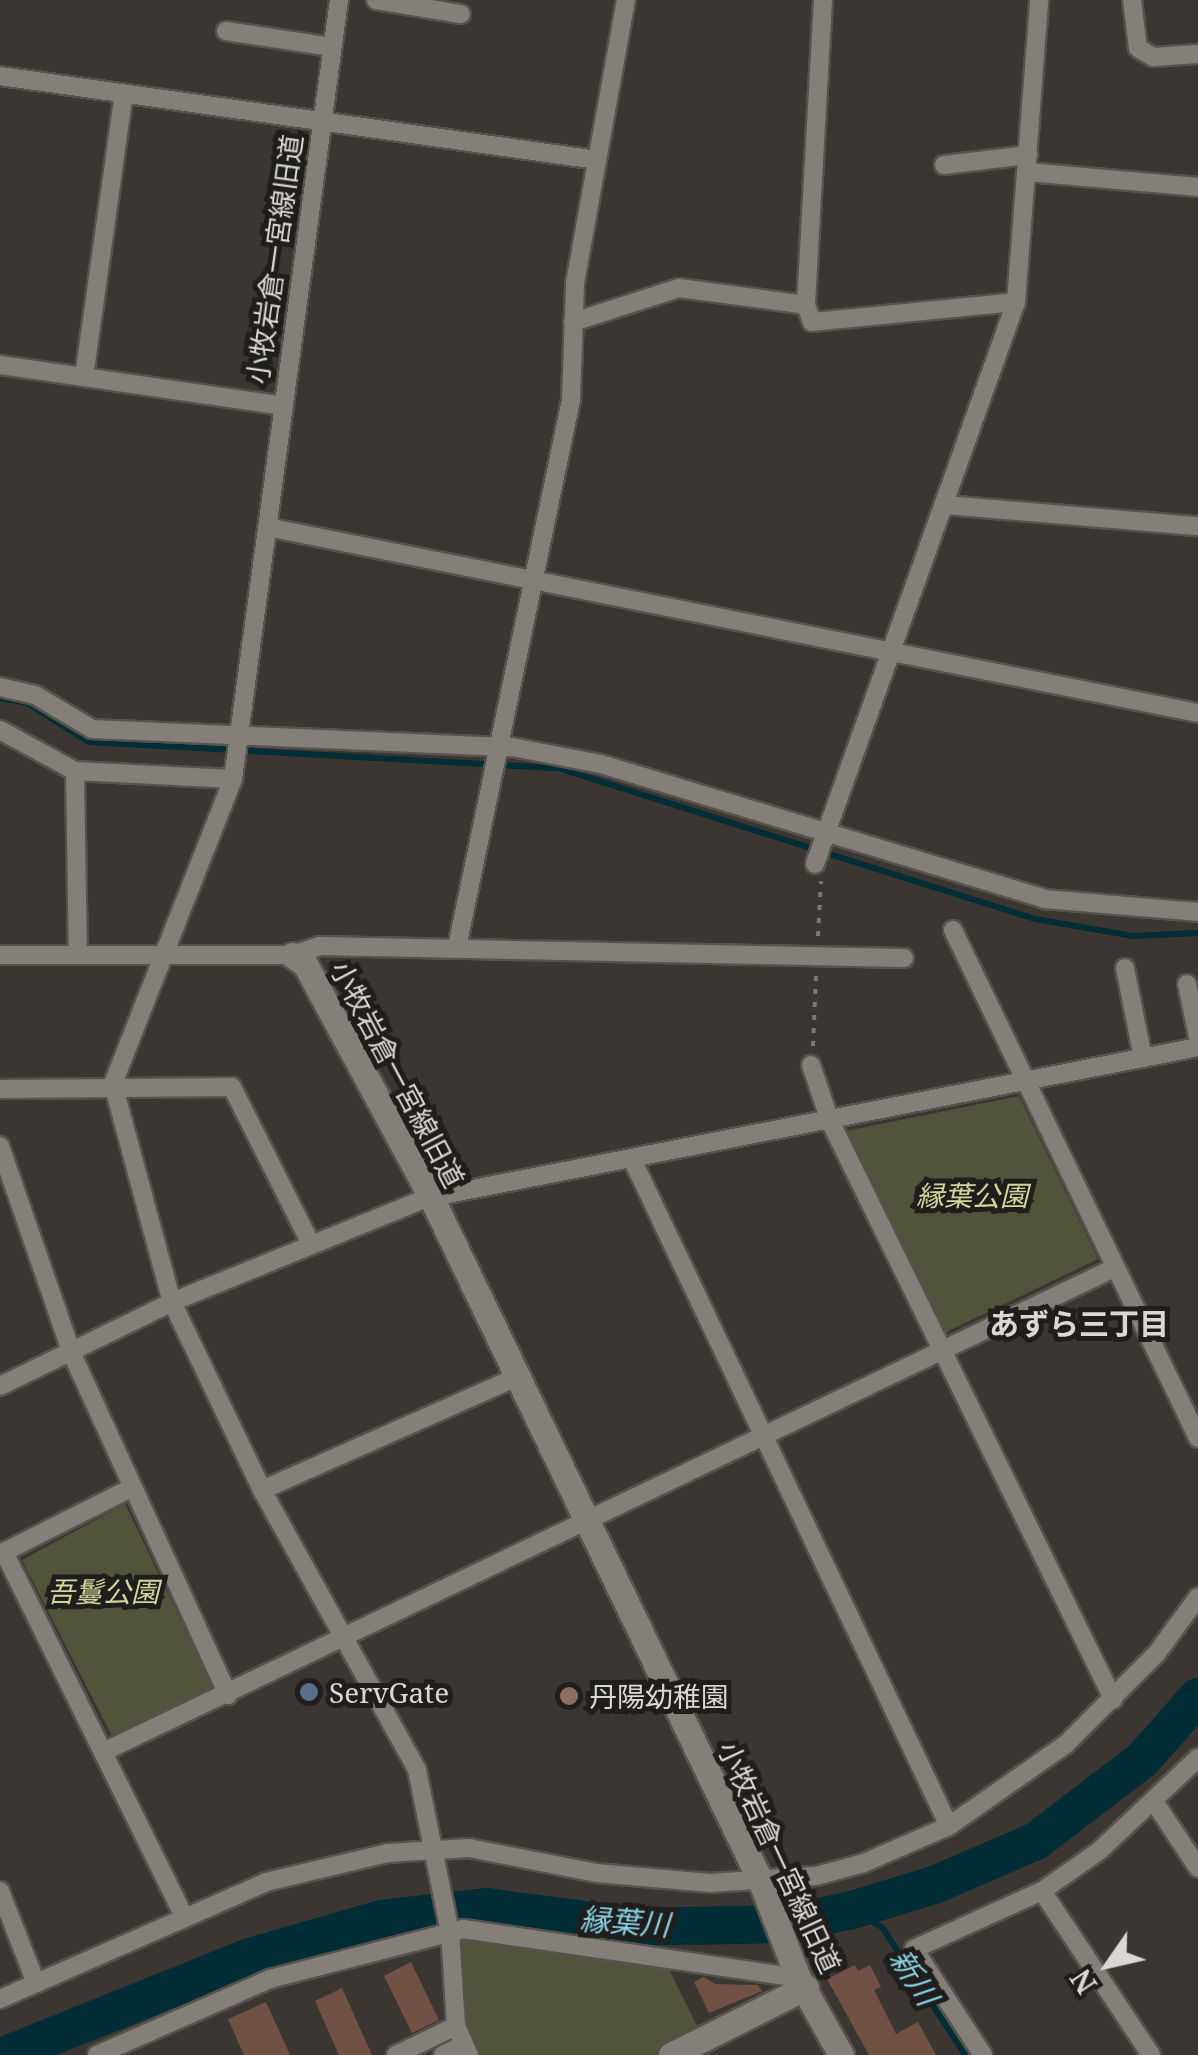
<!DOCTYPE html>
<meta charset="utf-8">
<style>
body{margin:0}
#map{position:relative;width:1198px;height:2055px;overflow:hidden;background:#3b3632;font-family:"Noto Serif","Noto Sans JP",serif}
div>[style]{position:absolute}
.green>*{inset:0;background:#51533a}
.stream>*{height:6px;margin:-3px;padding:0 3px;transform-origin:3px;border-radius:3px;background:#012d36}
.river>*{height:38px;margin:-19px;padding:0 19px;transform-origin:19px;border-radius:19px;background:#012d36}
.building>*{inset:0;background:#705144}
.path>*{height:4px;margin-top:-2px;transform-origin:0;background:repeating-linear-gradient(90deg,#7b7774 0 5px,transparent 0 13px)}
.roads{filter:drop-shadow(2px 0 #56524d) drop-shadow(-2px 0 #56524d) drop-shadow(0 2px #56524d) drop-shadow(0 -2px #56524d)}
.street>*{height:18px;margin:-9px;padding:0 9px;transform-origin:9px;border-radius:9px;background:#847f79}
.secondary>*{height:25px;margin:-12.5px;padding:0 12.5px;transform-origin:12.5px;border-radius:12.5px;background:#847f79}
.dots>*{width:28px;height:28px;translate:-50% -50%;box-sizing:border-box;border:5px solid #201e1c;border-radius:50%}
span{translate:-50% -50%;white-space:nowrap;text-align:center;line-height:1.15;-webkit-text-stroke:10px #201e1c;paint-order:stroke}
.street-label{font-size:28px;color:#dad7d4}
.park-label{font-size:28px;color:#d1d69b;font-style:italic}
.poi-label{font-size:28px;color:#dad7d4}
.left{translate:0 -50%;text-align:left}
.neighbourhood-label{font-size:30px;color:#dad7d4;font-weight:700}
.water-label{font-size:30px;color:#87d0e3;font-style:italic}
.north{position:absolute;left:1058px;top:1915px;width:100px;height:100px;-webkit-text-stroke:8px #201e1c;paint-order:stroke;rotate:236deg;font-size:28px;font-weight:700;line-height:40px;text-align:center;color:#dad7d4}
.north::after{content:'';display:block;margin:auto;width:35px;height:45px;background:#dad7d4;clip-path:polygon(50% 0,100% 100%,50% 72%,0 100%)}
</style>
<div id="map">
<div class="green">
<div style="clip-path:polygon(1019px 1096px,1098px 1259px,944px 1333px,846px 1131px)"></div>
<div style="clip-path:polygon(125px 1504px,215px 1691px,113px 1738px,22px 1560px)"></div>
<div style="clip-path:polygon(459px 1937px,668px 1967px,699px 2030px,655px 2055px,479px 2055px,466px 2030px)"></div>
</div>
<div class="stream">
<div style="left:0;top:698px;width:27px;rotate:10deg"></div>
<div style="left:27px;top:703px;width:73px;rotate:32.2deg"></div>
<div style="left:89px;top:742px;width:470px;rotate:3.2deg"></div>
<div style="left:558px;top:768px;width:500px;rotate:17.57deg"></div>
<div style="left:1035px;top:919px;width:99px;rotate:9.8deg"></div>
<div style="left:1133px;top:936px;width:65px;rotate:-2.6deg"></div>
<div style="left:852px;top:1910px;width:34px;rotate:30deg"></div>
<div style="left:882px;top:1927px;width:153px;rotate:57deg"></div>
</div>
<div class="river">
<div style="left:6px;top:2055px;width:263px;rotate:-21.9deg"></div>
<div style="left:250px;top:1957px;width:137px;rotate:-16.1deg"></div>
<div style="left:382px;top:1919px;width:106px;rotate:-6.5deg"></div>
<div style="left:487px;top:1907px;width:143px;rotate:7.6deg"></div>
<div style="left:629px;top:1926px;width:58px"></div>
<div style="left:687px;top:1926px;width:99px;rotate:-1.2deg"></div>
<div style="left:786px;top:1924px;width:67px;rotate:-12deg"></div>
<div style="left:852px;top:1910px;width:86px;rotate:-17deg"></div>
<div style="left:934px;top:1885px;width:111px;rotate:-23.3deg"></div>
<div style="left:1036px;top:1841px;width:133px;rotate:-37.4deg"></div>
<div style="left:1142px;top:1760px;width:84px;rotate:-48.4deg"></div>
</div>
<div class="building">
<div style="clip-path:polygon(411px 1962px,439px 2020px,412px 2033px,384px 1976px)"></div>
<div style="clip-path:polygon(855px 1965px,858px 1971px,870px 1965px,881px 1987px,874px 1990px,896px 2034px,918px 2022px,936px 2055px,869px 2055px,827px 1979px)"></div>
<div style="clip-path:polygon(704px 1977px,715px 1984px,758px 1985px,762px 1991px,709px 2013px,694px 1982px)"></div>
<div style="clip-path:polygon(342px 1988px,372px 2055px,339px 2055px,315px 2001px)"></div>
<div style="clip-path:polygon(266px 2002px,290px 2055px,244px 2055px,228px 2019px)"></div>
</div>
<div class="path">
<div style="left:818px;top:936px;width:55px;rotate:-86.9deg"></div>
<div style="left:813px;top:1046px;width:71px;rotate:-87.6deg"></div>
</div>
<div class="roads">
<div class="street">
<div style="left:339px;top:0;width:786px;rotate:97.75deg"></div>
<div style="left:233px;top:779px;width:328px;rotate:111.5deg"></div>
<div style="left:113px;top:1084px;width:226px;rotate:74.9deg"></div>
<div style="left:172px;top:1302px;width:208px;rotate:64.4deg"></div>
<div style="left:262px;top:1490px;width:320px;rotate:61deg"></div>
<div style="left:417px;top:1770px;width:165px;rotate:78.5deg"></div>
<div style="left:450px;top:1932px;width:94px;rotate:86.3deg"></div>
<div style="left:456px;top:2026px;width:32px;rotate:66deg"></div>
<div style="left:376px;top:0;width:86px;rotate:9.4deg"></div>
<div style="left:823px;top:0;width:305px;rotate:93.2deg"></div>
<div style="left:806px;top:305px;width:18px;rotate:71deg"></div>
<div style="left:812px;top:322px;width:205px;rotate:-5.6deg"></div>
<div style="left:1132px;top:0;width:48px;rotate:82.9deg"></div>
<div style="left:1138px;top:48px;width:17px;rotate:31deg"></div>
<div style="left:1153px;top:57px;width:45px;rotate:-3.8deg"></div>
<div style="left:226px;top:31px;width:107px;rotate:8.6deg"></div>
<div style="left:0;top:76px;width:603px;rotate:8.01deg"></div>
<div style="left:944px;top:165px;width:85px;rotate:-6.8deg"></div>
<div style="left:1027px;top:172px;width:172px;rotate:5deg"></div>
<div style="left:573px;top:322px;width:111px;rotate:-17.8deg"></div>
<div style="left:679px;top:288px;width:128px;rotate:7.6deg"></div>
<div style="left:0;top:365px;width:287px;rotate:8.2deg"></div>
<div style="left:84px;top:377px;width:286px;rotate:-82deg"></div>
<div style="left:946px;top:505px;width:253px;rotate:4.8deg"></div>
<div style="left:267px;top:527px;width:949px;rotate:11.3deg"></div>
<div style="left:0;top:687px;width:36px;rotate:13deg"></div>
<div style="left:35px;top:695px;width:66px;rotate:30.8deg"></div>
<div style="left:92px;top:729px;width:420px;rotate:2.5deg"></div>
<div style="left:512px;top:747px;width:91px;rotate:10.8deg"></div>
<div style="left:601px;top:764px;width:463px;rotate:16.9deg"></div>
<div style="left:1044px;top:899px;width:155px;rotate:4.8deg"></div>
<div style="left:0;top:730px;width:85px;rotate:28.7deg"></div>
<div style="left:75px;top:771px;width:158px;rotate:2.9deg"></div>
<div style="left:75px;top:771px;width:183px;rotate:89.1deg"></div>
<div style="left:815px;top:864px;width:597px;rotate:-70.32deg"></div>
<div style="left:1016px;top:302px;width:303px;rotate:-85.6deg"></div>
<div style="left:953px;top:930px;width:564px;rotate:64.25deg"></div>
<div style="left:457px;top:947px;width:559px;rotate:-78.23deg"></div>
<div style="left:571px;top:400px;width:117px;rotate:-88deg"></div>
<div style="left:575px;top:283px;width:288px;rotate:-79.8deg"></div>
<div style="left:0;top:955px;width:292px"></div>
<div style="left:292px;top:955px;width:28px;rotate:-18deg"></div>
<div style="left:319px;top:946px;width:585px;rotate:1.18deg"></div>
<div style="left:1125px;top:968px;width:92px;rotate:78.7deg"></div>
<div style="left:1187px;top:984px;width:54px;rotate:78.3deg"></div>
<div style="left:811px;top:1065px;width:59px;rotate:71.3deg"></div>
<div style="left:830px;top:1121px;width:644px;rotate:63.91deg"></div>
<div style="left:0;top:1089px;width:232px;rotate:-0.5deg"></div>
<div style="left:232px;top:1087px;width:176px;rotate:63.3deg"></div>
<div style="left:0;top:1146px;width:220px;rotate:70.9deg"></div>
<div style="left:72px;top:1354px;width:375px;rotate:65.4deg"></div>
<div style="left:632px;top:1159px;width:738px;rotate:64.58deg"></div>
<div style="left:0;top:1386px;width:191px;rotate:-26deg"></div>
<div style="left:172px;top:1302px;width:275px;rotate:-22.2deg"></div>
<div style="left:427px;top:1198px;width:786px;rotate:-11.08deg"></div>
<div style="left:262px;top:1490px;width:279px;rotate:-23.9deg"></div>
<div style="left:4px;top:1552px;width:406px;rotate:63.7deg"></div>
<div style="left:0;top:1554px;width:144px;rotate:-26.7deg"></div>
<div style="left:103px;top:1752px;width:1121px;rotate:-25.58deg"></div>
<div style="left:1155px;top:1803px;width:78px;rotate:56.5deg"></div>
<div style="left:0;top:1891px;width:99px;rotate:68.6deg"></div>
<div style="left:1042px;top:1891px;width:197px;rotate:56.4deg"></div>
<div style="left:0;top:1999px;width:291px;rotate:-23.7deg"></div>
<div style="left:266px;top:1882px;width:125px;rotate:-13.4deg"></div>
<div style="left:388px;top:1853px;width:81px;rotate:-3.5deg"></div>
<div style="left:469px;top:1848px;width:130px;rotate:11.1deg"></div>
<div style="left:597px;top:1873px;width:113px;rotate:5.1deg"></div>
<div style="left:710px;top:1883px;width:106px;rotate:-3.8deg"></div>
<div style="left:816px;top:1876px;width:50px;rotate:-15.2deg"></div>
<div style="left:864px;top:1863px;width:93px;rotate:-23.5deg"></div>
<div style="left:949px;top:1826px;width:143px;rotate:-35deg"></div>
<div style="left:1066px;top:1744px;width:129px;rotate:-45deg"></div>
<div style="left:1157px;top:1653px;width:69px;rotate:-53.8deg"></div>
<div style="left:97px;top:2055px;width:189px;rotate:-23.7deg"></div>
<div style="left:270px;top:1979px;width:199px;rotate:-14.5deg"></div>
<div style="left:463px;top:1929px;width:339px;rotate:8.3deg"></div>
<div style="left:396px;top:2055px;width:67px;rotate:-25.8deg"></div>
<div style="left:443px;top:2055px;width:22px;rotate:-27deg"></div>
<div style="left:983px;top:2055px;width:126px;rotate:-123.1deg"></div>
<div style="left:914px;top:1949px;width:141px;rotate:-24.4deg"></div>
<div style="left:1042px;top:1891px;width:70px;rotate:-35.1deg"></div>
<div style="left:1099px;top:1851px;width:136px;rotate:-43.2deg"></div>
</div>
<div class="secondary">
<div style="left:292px;top:955px;width:16px;rotate:35deg"></div>
<div style="left:305px;top:964px;width:265px;rotate:61.6deg"></div>
<div style="left:431px;top:1197px;width:760px;rotate:64.28deg"></div>
<div style="left:761px;top:1882px;width:103px;rotate:68.9deg"></div>
<div style="left:798px;top:1978px;width:88px;rotate:60.8deg"></div>
<div style="left:671px;top:2055px;width:151px;rotate:-26.7deg"></div>
</div>
</div>
<div class="dots">
<div style="left:309px;top:1692px;background:#5c6f8a"></div>
<div style="left:569px;top:1696px;background:#8d6e63"></div>
</div>
<div class="street-label">
<span style="left:274px;top:259px;rotate:-82deg">小牧岩倉一宮線旧道</span>
<span style="left:398px;top:1074px;rotate:62deg">小牧岩倉一宮線旧道</span>
<span style="left:780px;top:1857px;rotate:65deg">小牧岩倉一宮線旧道</span>
</div>
<div class="park-label">
<span style="left:972px;top:1195px">縁葉公園</span>
<span style="left:103px;top:1591px">吾鬘公園</span>
</div>
<div class="poi-label">
<span class="left" style="left:329px;top:1692px">ServGate</span>
<span class="left" style="left:589px;top:1696px">丹陽幼稚園</span>
</div>
<div class="neighbourhood-label">
<span style="left:1079px;top:1324px">あずら三丁目</span>
</div>
<div class="water-label">
<span style="left:625px;top:1922px;rotate:4deg">縁葉川</span>
<span style="left:914px;top:1977px;rotate:57deg">新川</span>
</div>
<div class="north">N</div>
</div>
